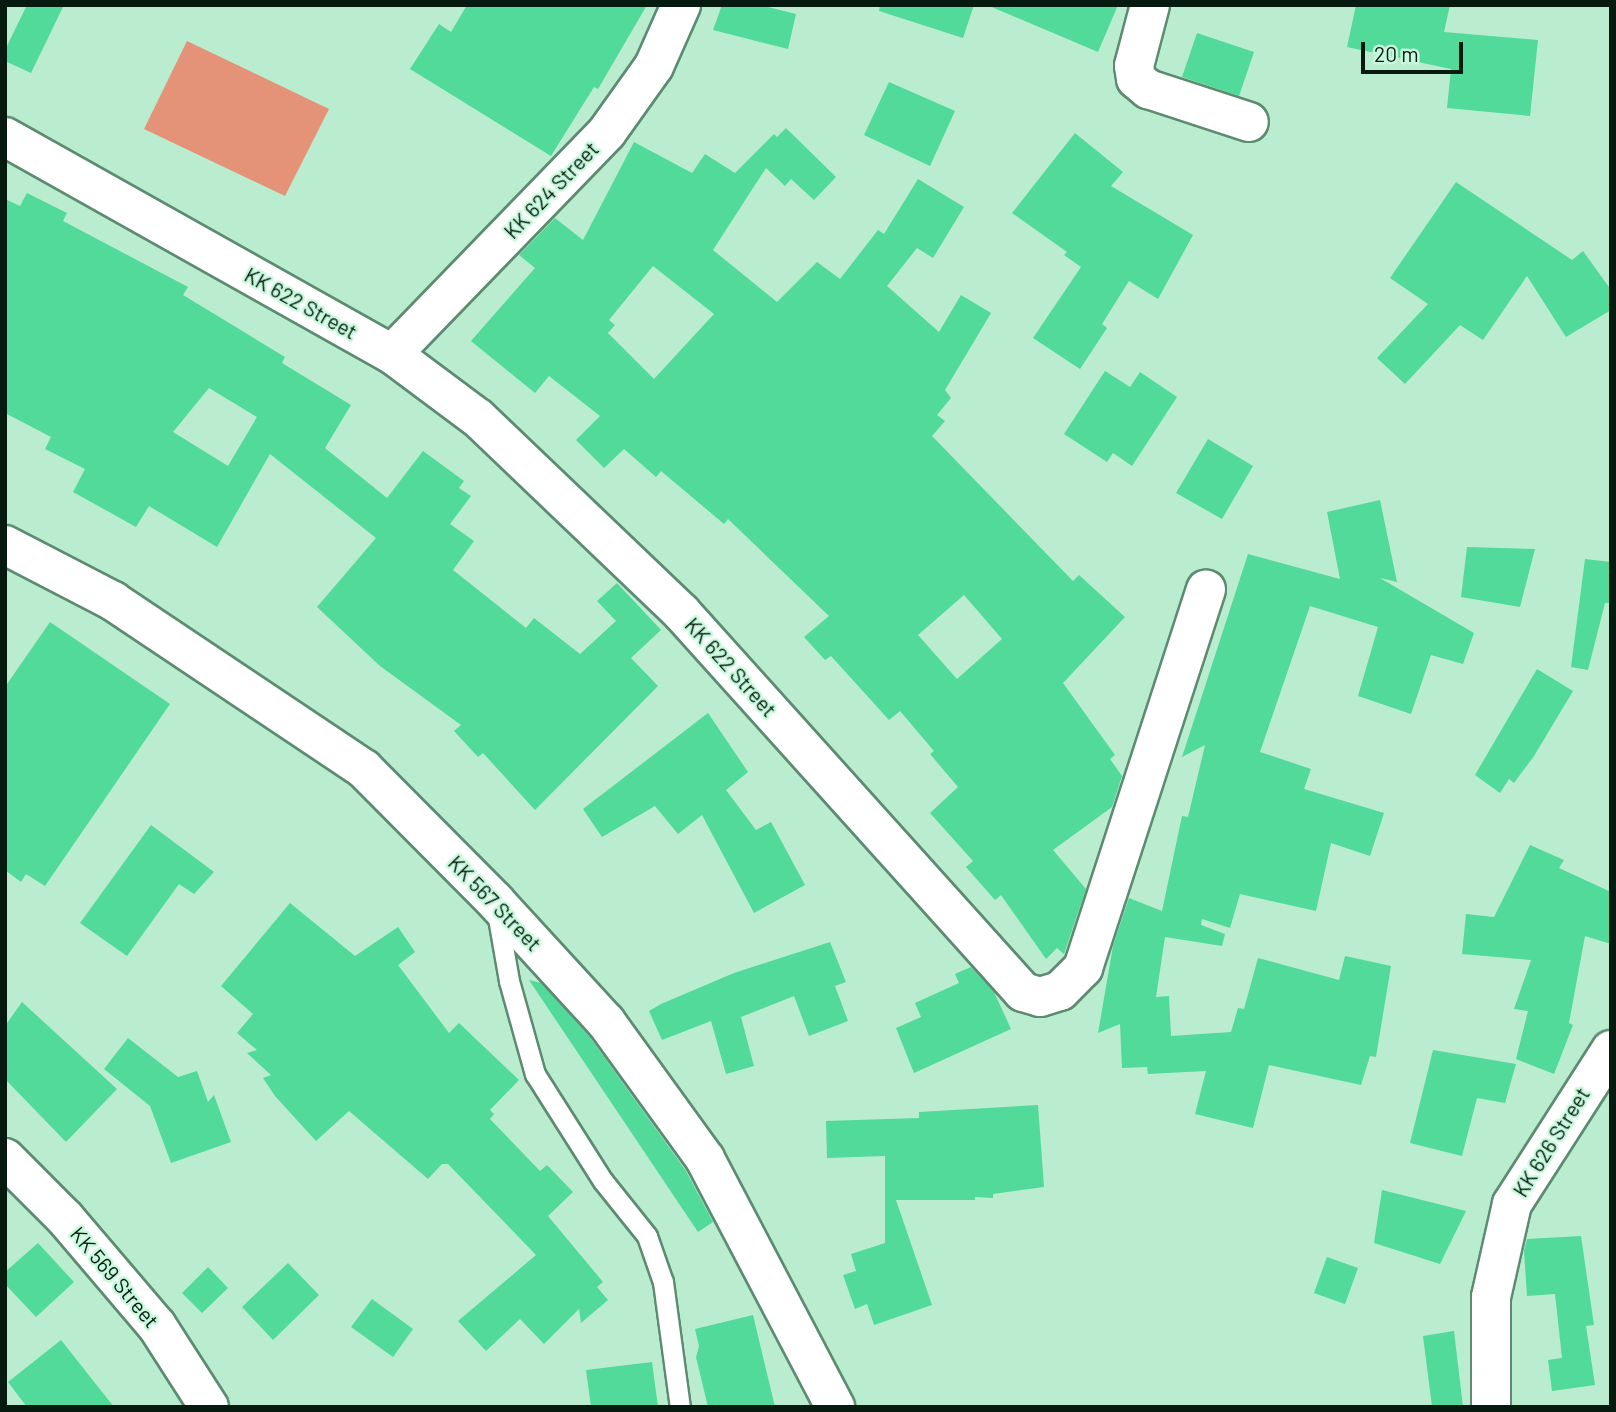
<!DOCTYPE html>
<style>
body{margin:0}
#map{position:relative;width:1616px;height:1412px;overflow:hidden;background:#baeccf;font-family:Barlow,sans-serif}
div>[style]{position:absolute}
.green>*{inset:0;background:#e59378}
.building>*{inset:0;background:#51da99}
.roads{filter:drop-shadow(2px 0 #5c8b71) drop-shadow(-2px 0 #5c8b71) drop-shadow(0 2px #5c8b71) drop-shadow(0 -2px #5c8b71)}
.lane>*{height:19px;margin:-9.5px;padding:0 9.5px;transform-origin:9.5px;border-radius:9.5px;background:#fff}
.street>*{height:38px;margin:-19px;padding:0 19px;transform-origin:19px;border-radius:19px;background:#fff}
span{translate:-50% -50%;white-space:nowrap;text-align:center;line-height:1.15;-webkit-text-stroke:5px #c7f9dc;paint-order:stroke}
.street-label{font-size:21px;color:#071a10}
.frame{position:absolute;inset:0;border:7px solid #071a10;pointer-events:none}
.scale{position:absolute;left:1361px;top:42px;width:102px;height:32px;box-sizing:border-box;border:4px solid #071a10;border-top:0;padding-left:9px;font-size:21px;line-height:24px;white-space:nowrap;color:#071a10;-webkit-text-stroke:5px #c7f9dc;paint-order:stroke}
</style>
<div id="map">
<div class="green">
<div style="clip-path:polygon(187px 41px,329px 109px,285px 196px,144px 129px)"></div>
</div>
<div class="building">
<div style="clip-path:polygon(27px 5px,64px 5px,31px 73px,5px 61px,5px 50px)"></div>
<div style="clip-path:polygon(467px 5px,647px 5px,598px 89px,594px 87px,551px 156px,410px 69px,439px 24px,451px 32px)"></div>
<div style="clip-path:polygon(722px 5px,760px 5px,796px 14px,788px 49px,713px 30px)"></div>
<div style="clip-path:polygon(880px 5px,974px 5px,963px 38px,879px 11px)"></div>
<div style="clip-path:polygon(987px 5px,1118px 5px,1098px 52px)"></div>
<div style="clip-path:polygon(1356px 5px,1450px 5px,1444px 32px,1538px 40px,1530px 116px,1447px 108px,1451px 69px,1347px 47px)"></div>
<div style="clip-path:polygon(1197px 33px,1254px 52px,1239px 96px,1182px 77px)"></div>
<div style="clip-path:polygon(889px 82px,955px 111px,930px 166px,864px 135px)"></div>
<div style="clip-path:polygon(evenodd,786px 128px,836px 177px,814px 200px,791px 179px,785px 186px,766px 168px,713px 250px,777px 302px,817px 262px,840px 279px,878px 230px,884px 234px,918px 179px,964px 207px,933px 258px,917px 248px,887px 286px,939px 332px,961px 295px,991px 313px,945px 390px,951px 398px,937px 415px,945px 421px,932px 436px,1073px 581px,1079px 575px,1125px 617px,1063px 683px,1115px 755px,1110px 759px,1122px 776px,1112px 807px,1053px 850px,1086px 889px,1064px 954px,1057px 948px,1046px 959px,1001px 895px,995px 900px,966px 867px,973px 861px,930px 813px,958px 787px,930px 754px,934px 751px,900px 711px,889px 720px,831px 656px,825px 660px,804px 637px,829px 616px,728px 519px,724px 524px,661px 471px,656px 477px,624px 449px,604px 468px,576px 440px,600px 416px,549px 376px,535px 393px,471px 341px,535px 268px,519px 255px,555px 218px,583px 240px,634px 142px,692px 173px,705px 154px,735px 173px,774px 134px,777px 137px,786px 128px,653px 266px,714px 314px,654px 379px,608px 333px,615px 325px,609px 320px,653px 266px,786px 128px,964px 595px,1002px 639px,957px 679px,918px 635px,964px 595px)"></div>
<div style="clip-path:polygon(1075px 133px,1123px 172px,1111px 186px,1193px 235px,1158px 299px,1129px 281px,1102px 324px,1107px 328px,1080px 369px,1033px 338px,1081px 267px,1064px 255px,1067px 252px,1012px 213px)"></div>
<div style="clip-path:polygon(1456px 182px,1572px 260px,1583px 251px,1611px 290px,1611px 310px,1566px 337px,1527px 276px,1483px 340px,1460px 325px,1405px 384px,1377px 358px,1428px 304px,1390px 278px)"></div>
<div style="clip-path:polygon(evenodd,27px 193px,67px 213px,63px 221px,188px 287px,183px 295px,285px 357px,282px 363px,351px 405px,325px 448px,387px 498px,423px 451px,464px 481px,459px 488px,471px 496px,450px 524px,474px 541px,453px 570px,526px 628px,534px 618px,580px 654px,616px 621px,597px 601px,617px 583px,661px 630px,631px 658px,658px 686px,535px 810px,483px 753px,478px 757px,454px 731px,461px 725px,380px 666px,317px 607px,376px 538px,270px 454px,217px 547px,149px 506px,136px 527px,73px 492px,85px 469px,45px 449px,51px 437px,5px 413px,5px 199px,20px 206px,27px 193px,209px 388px,257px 417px,228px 466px,173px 432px,209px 388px)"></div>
<div style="clip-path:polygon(1105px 371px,1130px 387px,1140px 372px,1177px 397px,1132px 466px,1113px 453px,1107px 462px,1064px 434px)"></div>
<div style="clip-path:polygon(1208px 439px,1253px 466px,1222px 519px,1176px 493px)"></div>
<div style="clip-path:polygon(1380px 500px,1397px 582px,1380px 578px,1474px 633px,1463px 664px,1431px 655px,1411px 714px,1358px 696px,1378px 627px,1310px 606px,1260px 752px,1311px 769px,1304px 789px,1384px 813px,1370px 856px,1331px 843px,1316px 911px,1240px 894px,1230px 928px,1202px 919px,1201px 925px,1225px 934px,1222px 946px,1165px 937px,1156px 997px,1169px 996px,1171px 1036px,1231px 1032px,1238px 1008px,1244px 1009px,1258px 958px,1339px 980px,1345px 956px,1391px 966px,1376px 1057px,1370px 1056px,1361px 1085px,1269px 1065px,1253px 1128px,1195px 1114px,1206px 1071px,1148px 1074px,1147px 1067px,1122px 1068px,1120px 1024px,1098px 1033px,1113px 946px,1129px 898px,1162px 911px,1182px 816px,1188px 817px,1205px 745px,1182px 757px,1248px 554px,1340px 579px,1327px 512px)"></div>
<div style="clip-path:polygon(1467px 547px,1535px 549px,1520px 607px,1461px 597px)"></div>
<div style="clip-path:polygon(1585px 559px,1611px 562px,1611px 603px,1605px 603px,1588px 670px,1571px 667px)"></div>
<div style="clip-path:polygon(50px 622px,170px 704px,45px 886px,26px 874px,21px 882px,5px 870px,5px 687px)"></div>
<div style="clip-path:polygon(1537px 669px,1573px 691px,1534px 756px,1514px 783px,1509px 779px,1500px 793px,1475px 775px)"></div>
<div style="clip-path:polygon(708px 713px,748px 772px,726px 790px,756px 830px,771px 822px,805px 885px,754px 913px,702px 815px,678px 834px,655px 806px,602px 837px,583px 809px)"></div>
<div style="clip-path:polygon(151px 825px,214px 872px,194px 894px,179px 884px,127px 956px,80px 923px)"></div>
<div style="clip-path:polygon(1530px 845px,1564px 860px,1559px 868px,1611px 892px,1611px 944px,1585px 936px,1569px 1023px,1573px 1025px,1554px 1074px,1516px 1059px,1528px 1011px,1514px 1009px,1531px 960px,1462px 954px,1466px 914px,1494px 917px)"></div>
<div style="clip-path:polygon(290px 903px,355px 956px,398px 927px,415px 952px,398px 965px,449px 1033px,459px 1023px,519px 1080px,490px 1110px,494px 1114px,490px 1119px,540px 1171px,547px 1165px,573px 1192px,548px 1216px,603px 1282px,597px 1287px,608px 1300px,581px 1323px,579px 1309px,544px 1344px,520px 1319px,486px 1351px,458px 1321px,536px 1255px,448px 1164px,442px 1164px,428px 1179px,349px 1111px,316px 1141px,275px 1096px,263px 1078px,271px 1075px,247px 1053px,257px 1050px,237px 1033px,253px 1014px,221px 986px)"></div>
<div style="clip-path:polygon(830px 942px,846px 982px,835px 986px,848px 1021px,809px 1036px,794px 996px,741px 1017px,754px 1066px,726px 1074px,711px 1021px,662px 1040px,649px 1011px,661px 1004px,734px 973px)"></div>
<div style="clip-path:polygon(971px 967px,994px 992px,1011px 1029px,914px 1073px,896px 1028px,921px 1017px,915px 1003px,959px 983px,955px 974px)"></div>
<div style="clip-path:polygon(529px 980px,541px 983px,589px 1036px,686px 1171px,713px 1222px,698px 1232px)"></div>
<div style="clip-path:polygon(22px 1002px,117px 1089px,66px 1142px,5px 1079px,5px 1026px)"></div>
<div style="clip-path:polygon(128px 1038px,178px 1077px,197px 1071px,208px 1102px,214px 1095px,231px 1142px,171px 1163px,150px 1106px,104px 1069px)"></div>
<div style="clip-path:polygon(1433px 1050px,1516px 1064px,1505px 1103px,1477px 1098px,1462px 1156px,1410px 1143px)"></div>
<div style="clip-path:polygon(1038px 1105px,1044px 1187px,993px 1194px,993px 1198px,975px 1197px,975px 1200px,896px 1200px,932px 1305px,874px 1325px,867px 1304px,855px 1309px,843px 1275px,856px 1271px,851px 1254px,885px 1243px,885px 1156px,827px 1158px,826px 1121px,919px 1118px,919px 1112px)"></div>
<div style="clip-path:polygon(1382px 1190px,1466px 1211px,1440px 1264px,1374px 1243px)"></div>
<div style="clip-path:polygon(1581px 1236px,1594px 1325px,1586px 1326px,1595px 1385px,1552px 1391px,1548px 1360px,1562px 1358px,1555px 1294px,1527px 1296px,1524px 1251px,1527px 1239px)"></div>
<div style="clip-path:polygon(38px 1243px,74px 1282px,36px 1317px,5px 1284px,5px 1272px)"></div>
<div style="clip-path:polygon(1327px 1257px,1358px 1268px,1345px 1304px,1314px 1293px)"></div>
<div style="clip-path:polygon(288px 1263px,319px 1295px,273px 1340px,242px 1307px)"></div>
<div style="clip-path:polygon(208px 1267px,228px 1288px,202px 1313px,182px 1293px)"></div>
<div style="clip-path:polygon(372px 1299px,413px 1329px,393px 1357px,351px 1327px)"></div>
<div style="clip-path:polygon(753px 1315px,775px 1407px,708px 1407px,696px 1357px,699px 1346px,695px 1329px)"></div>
<div style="clip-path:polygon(1454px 1331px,1463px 1407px,1432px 1407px,1423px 1336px)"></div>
<div style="clip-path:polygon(61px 1340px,114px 1407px,27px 1407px,8px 1382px)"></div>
<div style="clip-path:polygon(652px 1362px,658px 1407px,591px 1407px,586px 1370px)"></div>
</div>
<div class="roads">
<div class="lane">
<div style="left:497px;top:912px;width:70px;rotate:80.1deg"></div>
<div style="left:509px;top:981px;width:97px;rotate:74.4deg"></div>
<div style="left:535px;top:1074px;width:127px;rotate:57.6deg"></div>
<div style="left:603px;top:1181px;width:70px;rotate:51.3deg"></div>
<div style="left:647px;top:1236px;width:49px;rotate:70.8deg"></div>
<div style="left:663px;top:1282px;width:126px;rotate:82.3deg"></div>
</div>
<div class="street">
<div style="left:1150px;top:5px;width:63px;rotate:104.7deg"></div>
<div style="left:1134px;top:66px;width:13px;rotate:81deg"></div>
<div style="left:1136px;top:79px;width:16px;rotate:40deg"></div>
<div style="left:1148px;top:89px;width:106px;rotate:18.1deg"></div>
<div style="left:5px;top:137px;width:444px;rotate:29.3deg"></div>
<div style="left:392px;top:354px;width:107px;rotate:36.7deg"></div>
<div style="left:478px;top:418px;width:281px;rotate:43.7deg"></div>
<div style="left:681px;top:612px;width:511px;rotate:48.01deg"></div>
<div style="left:1023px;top:992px;width:18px;rotate:16deg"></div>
<div style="left:1040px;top:997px;width:21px;rotate:-17deg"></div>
<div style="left:1060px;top:991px;width:33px;rotate:-45deg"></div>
<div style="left:1083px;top:968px;width:398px;rotate:-72deg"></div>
<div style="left:392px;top:354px;width:309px;rotate:-45.9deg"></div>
<div style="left:607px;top:132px;width:81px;rotate:-54.5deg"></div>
<div style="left:654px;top:66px;width:67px;rotate:-66.1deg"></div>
<div style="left:5px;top:545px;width:122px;rotate:27.4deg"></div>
<div style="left:113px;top:601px;width:302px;rotate:33.8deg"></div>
<div style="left:364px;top:769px;width:186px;rotate:45.2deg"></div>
<div style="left:495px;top:901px;width:164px;rotate:47.5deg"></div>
<div style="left:606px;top:1022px;width:169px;rotate:54.1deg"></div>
<div style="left:705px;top:1159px;width:280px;rotate:62.3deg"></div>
<div style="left:5px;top:1158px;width:85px;rotate:45deg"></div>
<div style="left:65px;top:1218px;width:142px;rotate:49.6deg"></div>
<div style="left:157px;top:1326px;width:96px;rotate:57.3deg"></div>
<div style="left:1491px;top:1407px;width:110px;rotate:-90deg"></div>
<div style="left:1491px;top:1297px;width:95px;rotate:-77.3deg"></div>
<div style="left:1512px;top:1204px;width:183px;rotate:-57.3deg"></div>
</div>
</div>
<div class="street-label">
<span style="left:551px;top:190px;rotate:-46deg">KK 624 Street</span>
<span style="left:301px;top:303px;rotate:29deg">KK 622 Street</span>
<span style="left:731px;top:667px;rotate:48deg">KK 622 Street</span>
<span style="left:495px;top:903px;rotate:46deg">KK 567 Street</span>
<span style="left:1551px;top:1142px;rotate:-58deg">KK 626 Street</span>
<span style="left:115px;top:1277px;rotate:50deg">KK 569 Street</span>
</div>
<div class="frame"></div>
<div class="scale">20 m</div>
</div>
